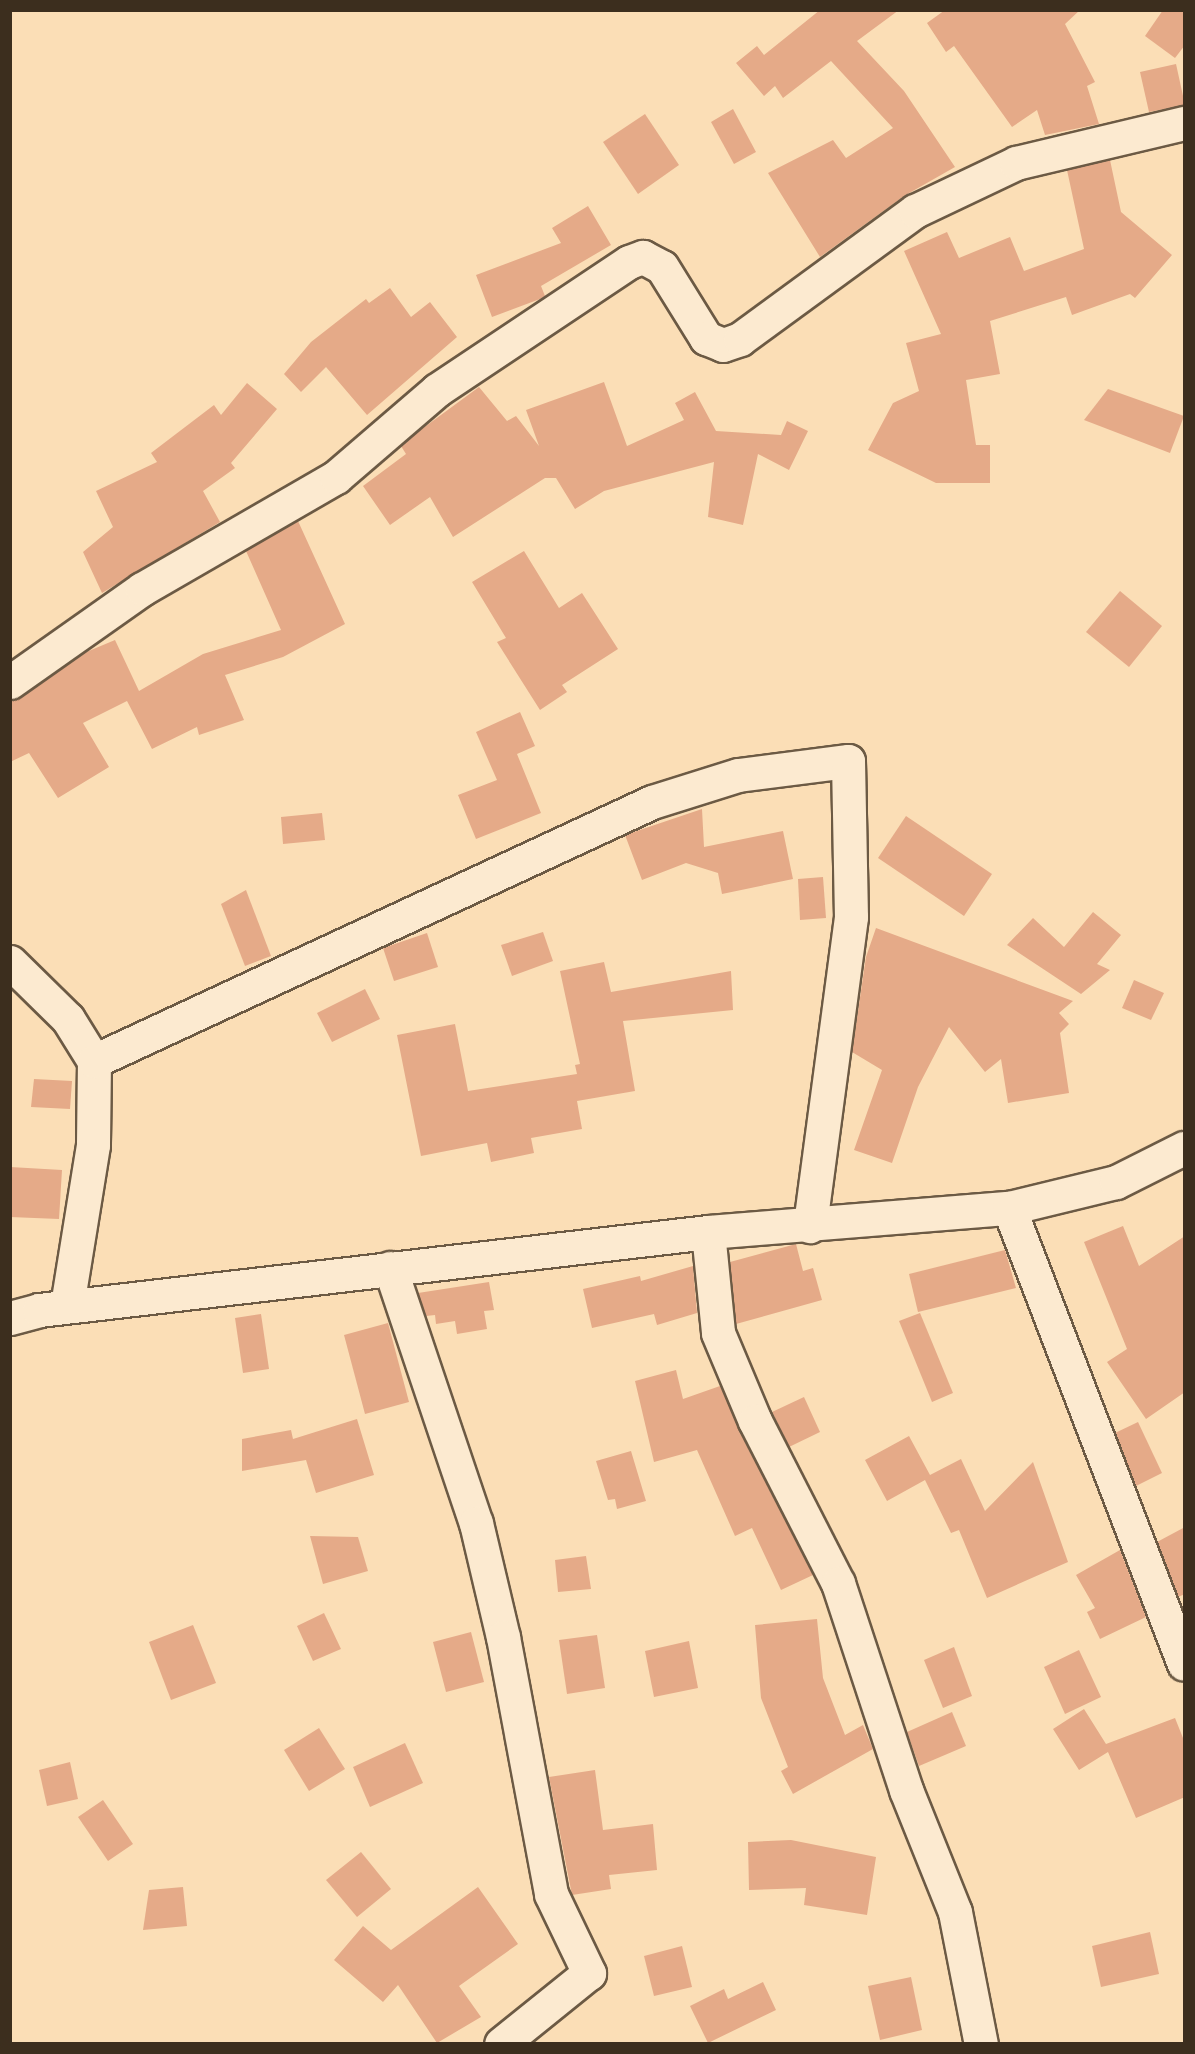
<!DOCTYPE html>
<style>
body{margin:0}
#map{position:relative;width:1195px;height:2054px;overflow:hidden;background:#fbdeb6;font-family:Alegreya,serif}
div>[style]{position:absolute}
.building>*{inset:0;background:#e5aa88}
.roads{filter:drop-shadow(2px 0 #6c5a44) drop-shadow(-2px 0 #6c5a44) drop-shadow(0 2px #6c5a44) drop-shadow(0 -2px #6c5a44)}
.minor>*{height:33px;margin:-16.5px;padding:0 16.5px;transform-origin:16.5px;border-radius:16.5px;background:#fcead0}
.secondary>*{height:33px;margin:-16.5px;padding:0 16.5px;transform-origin:16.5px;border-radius:16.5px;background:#fcead0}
span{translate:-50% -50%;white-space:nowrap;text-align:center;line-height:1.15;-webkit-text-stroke:4.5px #fcead0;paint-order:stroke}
.frame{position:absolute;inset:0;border:12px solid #3c2e1e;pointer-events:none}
</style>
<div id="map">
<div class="building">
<div style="clip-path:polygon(820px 10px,899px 10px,857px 41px,904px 91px,955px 167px,904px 196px,820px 257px,768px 173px,833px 140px,846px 158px,893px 128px,831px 61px,783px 98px,775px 86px,764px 96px,736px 63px,757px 46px,764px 55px)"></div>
<div style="clip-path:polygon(945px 10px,1080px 10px,1065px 24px,1095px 82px,1087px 86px,1099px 124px,1045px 135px,1037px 110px,1012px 127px,954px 46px,946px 52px,927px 23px)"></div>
<div style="clip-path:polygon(1163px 10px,1185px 10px,1185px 45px,1175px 58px,1145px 36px)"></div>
<div style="clip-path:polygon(1176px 64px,1185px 105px,1149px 112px,1140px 72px)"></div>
<div style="clip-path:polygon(733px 109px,756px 152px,734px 164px,711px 122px)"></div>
<div style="clip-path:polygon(645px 114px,679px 165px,638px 194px,603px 142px)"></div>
<div style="clip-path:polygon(1110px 160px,1121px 212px,1172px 255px,1135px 298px,1130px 294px,1072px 315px,1066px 297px,990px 321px,1000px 374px,966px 380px,976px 445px,990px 445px,990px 483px,936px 483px,868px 450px,893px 403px,919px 391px,906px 343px,941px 334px,904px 251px,947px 232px,959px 258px,1010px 237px,1024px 271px,1084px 249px,1067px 170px)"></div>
<div style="clip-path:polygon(588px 206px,611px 245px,541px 286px,545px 296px,540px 299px,492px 317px,476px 275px,561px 243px,552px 228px)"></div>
<div style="clip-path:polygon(390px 288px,411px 317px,430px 302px,457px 337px,367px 415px,326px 367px,301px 392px,284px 374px,311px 342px,366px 299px,369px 303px)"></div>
<div style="clip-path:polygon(604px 382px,627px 446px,684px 420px,675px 403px,695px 392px,716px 431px,781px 435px,787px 421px,808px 431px,789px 470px,758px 454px,743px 525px,708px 517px,714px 462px,604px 491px,575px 509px,556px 478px,545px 478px,453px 537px,430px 497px,390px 525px,363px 486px,406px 454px,401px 446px,411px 437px,479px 387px,507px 421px,516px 416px,539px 446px,526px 410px)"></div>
<div style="clip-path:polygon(247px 383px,277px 409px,231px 463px,235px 468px,203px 491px,220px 522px,102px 593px,83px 552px,113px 527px,96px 491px,157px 462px,151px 453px,214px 405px,221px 415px)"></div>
<div style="clip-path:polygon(1108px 389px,1184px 416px,1170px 453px,1084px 420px)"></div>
<div style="clip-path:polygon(298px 521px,345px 624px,283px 657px,225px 675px,244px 720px,199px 735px,197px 727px,152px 749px,127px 701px,83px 723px,109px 767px,58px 798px,29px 753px,10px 762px,10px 701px,84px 653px,115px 640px,139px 691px,203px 654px,281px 630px,246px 551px)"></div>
<div style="clip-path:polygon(524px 551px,559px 608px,582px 593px,618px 649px,562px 685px,567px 692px,540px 710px,497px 642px,506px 638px,472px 582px)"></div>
<div style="clip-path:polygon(1120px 591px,1162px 626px,1129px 667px,1086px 632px)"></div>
<div style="clip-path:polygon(520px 712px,535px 746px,517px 754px,541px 813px,476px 839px,458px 795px,497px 780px,476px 732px)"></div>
<div style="clip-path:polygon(702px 809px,704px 847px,783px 831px,793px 879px,722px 894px,718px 873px,686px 863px,642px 880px,625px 835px)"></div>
<div style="clip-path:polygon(322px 813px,325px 840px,283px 844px,281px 817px)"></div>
<div style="clip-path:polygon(906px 816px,992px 874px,964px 916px,878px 858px)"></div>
<div style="clip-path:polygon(823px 877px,826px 918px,800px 920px,798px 879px)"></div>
<div style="clip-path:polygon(246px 890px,271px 956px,245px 966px,221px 904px)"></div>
<div style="clip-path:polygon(1093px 912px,1121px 935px,1097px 964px,1110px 970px,1081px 994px,1007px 945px,1033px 918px,1064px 947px)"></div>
<div style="clip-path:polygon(876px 928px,1073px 1001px,1059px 1013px,1069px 1024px,1060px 1033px,1069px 1093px,1008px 1103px,1001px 1059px,985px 1072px,949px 1027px,918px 1087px,892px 1163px,854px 1150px,882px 1070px,852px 1052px,866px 957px)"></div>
<div style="clip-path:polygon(543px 932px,553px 961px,512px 976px,501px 945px)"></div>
<div style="clip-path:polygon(427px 933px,438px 967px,394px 981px,383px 948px)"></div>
<div style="clip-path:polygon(604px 962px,611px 992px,731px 971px,733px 1010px,623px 1021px,635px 1091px,577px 1101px,582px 1129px,531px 1138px,534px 1153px,491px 1162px,487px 1143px,421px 1156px,397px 1035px,455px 1024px,468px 1091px,577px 1074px,575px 1065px,580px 1064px,560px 971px)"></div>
<div style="clip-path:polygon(1134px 980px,1164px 993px,1151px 1020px,1122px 1008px)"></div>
<div style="clip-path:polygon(365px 989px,380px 1019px,332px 1042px,317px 1013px)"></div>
<div style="clip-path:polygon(34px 1079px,72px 1081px,70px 1109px,31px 1107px)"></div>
<div style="clip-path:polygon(10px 1167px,62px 1170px,59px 1219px,10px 1217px)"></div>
<div style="clip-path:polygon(1123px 1226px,1139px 1266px,1185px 1236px,1185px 1392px,1146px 1419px,1107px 1362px,1127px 1349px,1084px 1242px)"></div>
<div style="clip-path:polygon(796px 1244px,803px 1271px,813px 1268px,822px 1300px,736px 1324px,730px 1262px)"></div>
<div style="clip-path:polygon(1005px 1250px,1016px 1288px,918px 1312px,909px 1274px)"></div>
<div style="clip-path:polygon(693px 1266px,697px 1313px,657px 1325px,654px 1314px,592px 1328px,583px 1289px,640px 1276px,641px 1281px)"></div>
<div style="clip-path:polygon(489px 1282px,494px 1310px,484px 1311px,487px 1329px,457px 1334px,455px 1321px,436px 1324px,435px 1315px,426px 1316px,418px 1293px)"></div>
<div style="clip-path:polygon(920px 1313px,953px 1393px,932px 1402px,899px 1321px)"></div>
<div style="clip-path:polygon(261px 1314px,269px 1369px,243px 1373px,235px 1318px)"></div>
<div style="clip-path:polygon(388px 1323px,409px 1402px,365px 1414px,344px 1335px)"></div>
<div style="clip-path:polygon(676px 1370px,683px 1399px,720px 1386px,813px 1575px,781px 1590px,752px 1528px,735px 1536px,697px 1450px,654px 1462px,635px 1381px)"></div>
<div style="clip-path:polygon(804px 1397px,820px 1432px,789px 1447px,772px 1412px)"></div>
<div style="clip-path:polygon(357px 1419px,374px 1475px,316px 1493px,306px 1460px,242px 1471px,242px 1439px,291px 1430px,293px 1439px)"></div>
<div style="clip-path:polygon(1138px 1422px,1162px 1473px,1136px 1486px,1115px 1433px)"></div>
<div style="clip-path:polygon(909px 1436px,930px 1475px,961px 1459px,985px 1511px,1033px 1462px,1068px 1562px,987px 1598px,959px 1530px,951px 1533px,925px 1480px,887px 1501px,865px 1460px)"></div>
<div style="clip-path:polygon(631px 1451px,646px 1501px,617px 1509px,615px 1499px,608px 1500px,596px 1461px)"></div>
<div style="clip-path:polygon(1185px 1527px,1185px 1594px,1178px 1597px,1157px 1542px)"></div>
<div style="clip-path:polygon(310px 1536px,358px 1537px,368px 1571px,323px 1584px)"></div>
<div style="clip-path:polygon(1120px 1550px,1146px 1617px,1100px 1639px,1087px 1612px,1095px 1608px,1076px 1575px)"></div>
<div style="clip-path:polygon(586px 1556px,591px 1589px,558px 1592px,555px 1560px)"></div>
<div style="clip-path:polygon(324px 1613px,341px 1649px,313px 1661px,297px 1626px)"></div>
<div style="clip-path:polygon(817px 1619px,823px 1678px,845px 1735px,863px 1725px,873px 1749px,793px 1794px,781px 1771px,788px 1767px,761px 1698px,755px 1625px)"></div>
<div style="clip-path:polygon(193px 1625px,216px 1683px,171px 1700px,149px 1642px)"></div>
<div style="clip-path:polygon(471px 1632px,484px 1682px,446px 1692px,433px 1642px)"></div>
<div style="clip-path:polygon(597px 1635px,605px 1688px,567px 1694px,559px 1640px)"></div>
<div style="clip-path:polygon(689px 1641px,698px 1688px,654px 1697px,645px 1651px)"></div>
<div style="clip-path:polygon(954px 1647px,972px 1696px,943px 1708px,924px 1660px)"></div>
<div style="clip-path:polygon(1079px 1650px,1101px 1697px,1065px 1714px,1044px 1667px)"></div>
<div style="clip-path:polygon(1084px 1709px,1106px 1744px,1175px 1718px,1185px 1743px,1185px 1797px,1136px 1818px,1108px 1752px,1079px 1770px,1053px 1729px)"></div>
<div style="clip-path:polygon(952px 1712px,966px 1746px,919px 1766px,907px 1732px)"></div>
<div style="clip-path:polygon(319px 1728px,345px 1769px,309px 1791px,284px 1750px)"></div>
<div style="clip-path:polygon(405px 1743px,423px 1783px,370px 1807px,353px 1767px)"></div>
<div style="clip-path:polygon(70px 1762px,78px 1799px,47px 1806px,39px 1770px)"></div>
<div style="clip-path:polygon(595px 1770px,603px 1830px,653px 1824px,657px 1870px,609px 1875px,611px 1889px,572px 1895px,549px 1777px)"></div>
<div style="clip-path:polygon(103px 1800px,133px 1844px,108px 1861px,78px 1817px)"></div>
<div style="clip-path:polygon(791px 1840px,876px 1857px,867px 1915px,804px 1905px,806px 1888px,749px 1890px,748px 1842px)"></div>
<div style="clip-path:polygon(361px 1852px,391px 1889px,357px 1917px,326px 1880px)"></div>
<div style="clip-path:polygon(183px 1887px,187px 1926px,143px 1930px,149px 1890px)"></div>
<div style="clip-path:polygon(478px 1887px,518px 1944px,459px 1986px,481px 2017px,437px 2043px,398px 1985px,383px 2002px,334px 1960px,363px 1926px,391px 1950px)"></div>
<div style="clip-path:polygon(1150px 1932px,1159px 1974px,1101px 1987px,1092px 1946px)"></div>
<div style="clip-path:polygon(682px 1946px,692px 1987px,654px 1996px,644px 1956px)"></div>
<div style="clip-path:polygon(911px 1977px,922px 2030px,880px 2040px,868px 1986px)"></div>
<div style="clip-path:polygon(763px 1982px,776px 2010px,708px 2043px,690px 2006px,724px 1989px,728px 1999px)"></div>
</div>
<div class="roads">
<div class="minor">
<div style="left:10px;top:682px;width:161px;rotate:-35.2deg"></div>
<div style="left:142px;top:589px;width:224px;rotate:-30deg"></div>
<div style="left:336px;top:477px;width:133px;rotate:-40.7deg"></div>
<div style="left:437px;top:390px;width:231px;rotate:-33.7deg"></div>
<div style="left:629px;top:262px;width:15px;rotate:-20deg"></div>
<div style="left:643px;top:257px;width:21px;rotate:28deg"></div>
<div style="left:662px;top:267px;width:84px;rotate:58.2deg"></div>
<div style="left:706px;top:338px;width:18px;rotate:22deg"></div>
<div style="left:723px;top:345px;width:18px;rotate:-19deg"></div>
<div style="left:740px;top:339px;width:217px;rotate:-36.2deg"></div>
<div style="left:915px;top:211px;width:112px;rotate:-25.4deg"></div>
<div style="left:1016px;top:163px;width:173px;rotate:-13.4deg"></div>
<div style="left:10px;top:962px;width:81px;rotate:44.5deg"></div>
<div style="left:68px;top:1019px;width:49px;rotate:58.2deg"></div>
<div style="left:94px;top:1061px;width:84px;rotate:90.7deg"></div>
<div style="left:93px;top:1145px;width:163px;rotate:99.2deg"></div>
<div style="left:94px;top:1061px;width:615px;rotate:-24.9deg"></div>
<div style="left:652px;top:802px;width:90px;rotate:-17.4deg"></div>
<div style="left:738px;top:775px;width:111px;rotate:-7.3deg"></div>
<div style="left:848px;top:761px;width:156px;rotate:88.9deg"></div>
<div style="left:851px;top:917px;width:312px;rotate:97.6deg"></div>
<div style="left:1009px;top:1208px;width:488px;rotate:69deg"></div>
<div style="left:708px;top:1232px;width:101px;rotate:84.3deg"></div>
<div style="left:718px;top:1333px;width:95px;rotate:67.2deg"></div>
<div style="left:755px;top:1421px;width:182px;rotate:62.9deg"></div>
<div style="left:838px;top:1583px;width:218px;rotate:71.8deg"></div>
<div style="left:906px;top:1790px;width:131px;rotate:68.1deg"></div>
<div style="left:955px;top:1912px;width:135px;rotate:78.9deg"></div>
<div style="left:390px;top:1268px;width:269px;rotate:71.4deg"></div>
<div style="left:476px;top:1523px;width:117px;rotate:76.7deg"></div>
<div style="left:503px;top:1637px;width:261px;rotate:79.4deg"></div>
<div style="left:551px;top:1894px;width:88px;rotate:64.3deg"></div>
<div style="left:589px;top:1973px;width:113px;rotate:141.1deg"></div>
</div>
<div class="secondary">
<div style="left:10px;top:1318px;width:30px;rotate:-15deg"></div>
<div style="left:39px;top:1310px;width:674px;rotate:-6.65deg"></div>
<div style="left:708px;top:1232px;width:302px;rotate:-4.6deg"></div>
<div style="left:1009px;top:1208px;width:110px;rotate:-13.7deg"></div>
<div style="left:1116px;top:1182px;width:76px;rotate:-26.6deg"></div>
</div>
</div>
<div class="frame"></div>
</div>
